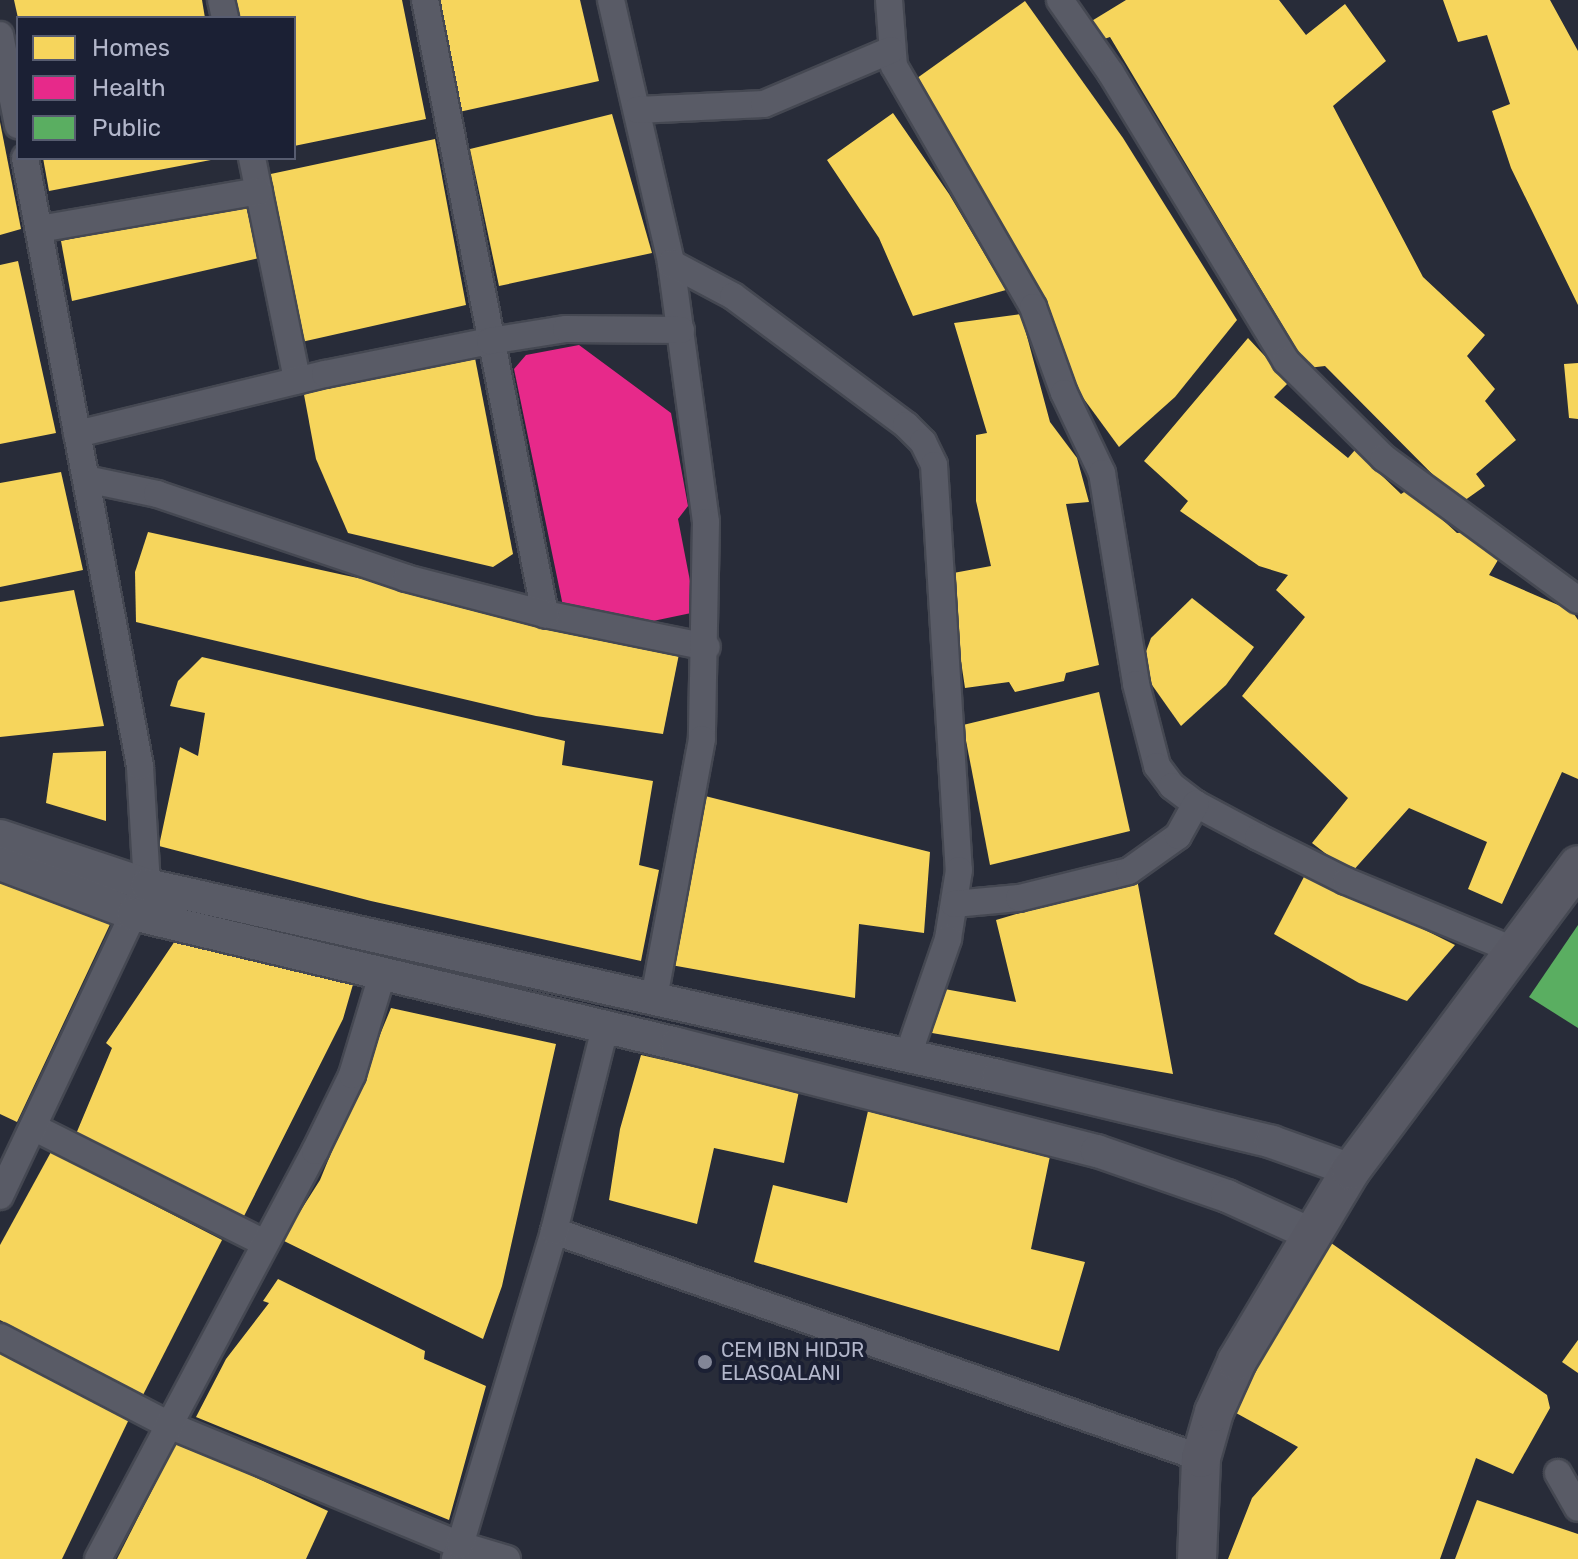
<!DOCTYPE html>
<style>
body{margin:0}
#map{position:relative;width:1578px;height:1559px;overflow:hidden;background:#282c39;font-family:Rubik,sans-serif}
div>[style]{position:absolute}
.homes>*{inset:0;background:#f6d55c}
.health>*{inset:0;background:#e7298a}
.public>*{inset:0;background:#5aae61}
.roads{filter:drop-shadow(2px 0 #454852) drop-shadow(-2px 0 #454852) drop-shadow(0 2px #454852) drop-shadow(0 -2px #454852)}
.minor>*{height:26px;margin:-13px;padding:0 13px;transform-origin:13px;border-radius:13px;background:#595b66}
.tertiary>*{height:32px;margin:-16px;padding:0 16px;transform-origin:16px;border-radius:16px;background:#595b66}
.secondary>*{height:38px;margin:-19px;padding:0 19px;transform-origin:19px;border-radius:19px;background:#585964}
.dots>*{width:22px;height:22px;translate:-50% -50%;box-sizing:border-box;border:4px solid #1b2034;border-radius:50%}
span{translate:-50% -50%;white-space:nowrap;text-align:center;line-height:1.15;-webkit-text-stroke:8px #1b2034;paint-order:stroke}
.poi-label{font-size:20px;color:#b2b6ca}
.left{translate:0 -50%;text-align:left}
.legend{position:absolute;left:16px;top:16px;width:280px;height:144px;box-sizing:border-box;background:#1b2034;border:2px solid #575c70;margin:0;padding:10px 14px;list-style:none;font-size:24px;color:#b2b6ca}
.legend li{display:flex;align-items:center;gap:16px;height:40px}
.legend b{width:40px;border:2px solid #575c70}
</style>
<div id="map">
<div class="homes">
<div style="clip-path:polygon(14px 0,202px 0,205px 18px,18px 18px)"></div>
<div style="clip-path:polygon(233px 0,402px 0,426px 119px,294px 146px,294px 18px,236px 18px)"></div>
<div style="clip-path:polygon(436px 0,580px 0,599px 81px,459px 112px)"></div>
<div style="clip-path:polygon(1126px 0,1279px 0,1306px 35px,1345px 4px,1386px 61px,1333px 106px,1423px 277px,1485px 335px,1467px 356px,1495px 389px,1485px 401px,1516px 440px,1476px 474px,1485px 486px,1461px 503px,1325px 366px,1308px 368px,1110px 37px,1101px 40px,1090px 22px)"></div>
<div style="clip-path:polygon(1443px 0,1550px 0,1578px 51px,1578px 305px,1511px 168px,1492px 111px,1510px 104px,1487px 35px,1458px 42px)"></div>
<div style="clip-path:polygon(1025px 1px,1123px 138px,1237px 320px,1175px 397px,1119px 447px,1062px 369px,913px 81px)"></div>
<div style="clip-path:polygon(893px 113px,949px 194px,1006px 290px,913px 316px,879px 238px,827px 160px)"></div>
<div style="clip-path:polygon(612px 114px,652px 253px,499px 286px,470px 149px)"></div>
<div style="clip-path:polygon(0 122px,21px 229px,0 235px)"></div>
<div style="clip-path:polygon(435px 139px,466px 305px,297px 343px,266px 175px)"></div>
<div style="clip-path:polygon(43px 158px,216px 158px,216px 159px,49px 191px)"></div>
<div style="clip-path:polygon(245px 202px,259px 258px,72px 301px,61px 241px)"></div>
<div style="clip-path:polygon(18px 261px,56px 433px,0 444px,0 265px)"></div>
<div style="clip-path:polygon(1021px 314px,1050px 422px,1077px 458px,1089px 502px,1066px 504px,1099px 665px,1066px 673px,1064px 681px,1015px 692px,1009px 682px,965px 688px,948px 574px,991px 566px,976px 501px,976px 435px,987px 433px,954px 323px)"></div>
<div style="clip-path:polygon(1248px 338px,1289px 382px,1274px 397px,1348px 458px,1355px 450px,1401px 494px,1409px 489px,1457px 533px,1469px 532px,1501px 555px,1489px 575px,1572px 611px,1578px 620px,1578px 779px,1562px 772px,1502px 904px,1468px 889px,1487px 842px,1409px 808px,1351px 873px,1312px 843px,1348px 798px,1242px 696px,1305px 617px,1276px 590px,1288px 575px,1259px 566px,1180px 511px,1188px 501px,1144px 461px)"></div>
<div style="clip-path:polygon(474px 353px,513px 554px,493px 567px,348px 533px,316px 459px,302px 384px)"></div>
<div style="clip-path:polygon(1578px 363px,1578px 419px,1569px 418px,1564px 364px)"></div>
<div style="clip-path:polygon(61px 472px,83px 570px,0 587px,0 483px)"></div>
<div style="clip-path:polygon(148px 532px,680px 649px,663px 734px,536px 716px,136px 622px,135px 572px)"></div>
<div style="clip-path:polygon(74px 590px,104px 726px,0 737px,0 602px)"></div>
<div style="clip-path:polygon(1192px 598px,1254px 647px,1226px 685px,1181px 726px,1140px 668px,1151px 638px)"></div>
<div style="clip-path:polygon(202px 657px,565px 741px,562px 765px,653px 781px,639px 865px,659px 870px,641px 961px,371px 901px,159px 846px,180px 747px,198px 756px,205px 713px,170px 706px,178px 681px)"></div>
<div style="clip-path:polygon(1099px 692px,1130px 831px,990px 865px,963px 725px)"></div>
<div style="clip-path:polygon(106px 751px,106px 821px,46px 803px,53px 753px)"></div>
<div style="clip-path:polygon(701px 795px,930px 852px,924px 933px,859px 924px,855px 998px,671px 965px)"></div>
<div style="clip-path:polygon(1306px 873px,1399px 917px,1455px 945px,1407px 1001px,1359px 983px,1274px 934px)"></div>
<div style="clip-path:polygon(0 876px,112px 920px,17px 1122px,0 1114px)"></div>
<div style="clip-path:polygon(1137px 879px,1173px 1074px,932px 1033px,939px 988px,1016px 1002px,996px 920px)"></div>
<div style="clip-path:polygon(179px 935px,356px 974px,343px 1019px,242px 1220px,76px 1134px,112px 1048px,106px 1043px)"></div>
<div style="clip-path:polygon(391px 1008px,556px 1044px,502px 1286px,483px 1339px,282px 1240px,320px 1180px)"></div>
<div style="clip-path:polygon(641px 1055px,799px 1091px,784px 1163px,714px 1148px,697px 1224px,609px 1200px,620px 1129px)"></div>
<div style="clip-path:polygon(868px 1111px,1050px 1156px,1031px 1249px,1085px 1262px,1059px 1351px,754px 1262px,773px 1185px,847px 1203px)"></div>
<div style="clip-path:polygon(51px 1152px,222px 1240px,143px 1395px,0 1320px,0 1245px)"></div>
<div style="clip-path:polygon(1324px 1238px,1547px 1395px,1550px 1408px,1513px 1474px,1476px 1458px,1440px 1559px,1228px 1559px,1252px 1498px,1298px 1447px,1227px 1408px)"></div>
<div style="clip-path:polygon(278px 1279px,425px 1351px,424px 1359px,486px 1386px,449px 1520px,196px 1417px,226px 1359px,269px 1303px,263px 1301px)"></div>
<div style="clip-path:polygon(1578px 1340px,1578px 1373px,1562px 1362px)"></div>
<div style="clip-path:polygon(0 1351px,131px 1415px,62px 1559px,0 1559px)"></div>
<div style="clip-path:polygon(177px 1441px,328px 1511px,306px 1559px,117px 1559px)"></div>
<div style="clip-path:polygon(1477px 1500px,1578px 1534px,1578px 1559px,1455px 1559px)"></div>
</div>
<div class="health">
<div style="clip-path:polygon(579px 345px,671px 413px,688px 506px,678px 519px,696px 612px,653px 621px,563px 606px,514px 369px,526px 355px)"></div>
</div>
<div class="public">
<div style="clip-path:polygon(1578px 925px,1578px 1028px,1529px 997px)"></div>
</div>
<div class="roads">
<div class="minor">
<div style="left:221px;top:0;width:18px;rotate:77deg"></div>
<div style="left:425px;top:0;width:626px;rotate:78.94deg"></div>
<div style="left:545px;top:614px;width:165px;rotate:11.5deg"></div>
<div style="left:611px;top:0;width:270px;rotate:77.1deg"></div>
<div style="left:671px;top:263px;width:261px;rotate:82.3deg"></div>
<div style="left:706px;top:522px;width:217px;rotate:91.1deg"></div>
<div style="left:702px;top:739px;width:262px;rotate:100.5deg"></div>
<div style="left:889px;top:0;width:66px;rotate:85.7deg"></div>
<div style="left:894px;top:66px;width:278px;rotate:60deg"></div>
<div style="left:1033px;top:307px;width:91px;rotate:70.2deg"></div>
<div style="left:1064px;top:393px;width:89px;rotate:64.6deg"></div>
<div style="left:1102px;top:473px;width:214px;rotate:80.8deg"></div>
<div style="left:1136px;top:684px;width:85px;rotate:75.6deg"></div>
<div style="left:1157px;top:766px;width:25px;rotate:53deg"></div>
<div style="left:1172px;top:786px;width:30px;rotate:37deg"></div>
<div style="left:1196px;top:804px;width:70px;rotate:28deg"></div>
<div style="left:1258px;top:837px;width:98px;rotate:26.6deg"></div>
<div style="left:1346px;top:881px;width:181px;rotate:22.4deg"></div>
<div style="left:1060px;top:0;width:89px;rotate:55.1deg"></div>
<div style="left:1111px;top:73px;width:337px;rotate:58.7deg"></div>
<div style="left:1286px;top:361px;width:138px;rotate:44.7deg"></div>
<div style="left:1384px;top:458px;width:240px;rotate:36.2deg"></div>
<div style="left:0;top:35px;width:92px;rotate:78.7deg"></div>
<div style="left:637px;top:110px;width:127px;rotate:-2.7deg"></div>
<div style="left:764px;top:104px;width:138px;rotate:-23deg"></div>
<div style="left:252px;top:158px;width:227px;rotate:78.5deg"></div>
<div style="left:39px;top:229px;width:223px;rotate:-9.8deg"></div>
<div style="left:671px;top:263px;width:70px;rotate:28deg"></div>
<div style="left:733px;top:296px;width:216px;rotate:36.7deg"></div>
<div style="left:906px;top:425px;width:24px;rotate:45deg"></div>
<div style="left:923px;top:442px;width:25px;rotate:64deg"></div>
<div style="left:934px;top:465px;width:406px;rotate:86.5deg"></div>
<div style="left:959px;top:870px;width:70px;rotate:99.1deg"></div>
<div style="left:948px;top:939px;width:123px;rotate:109deg"></div>
<div style="left:77px;top:434px;width:255px;rotate:-13.6deg"></div>
<div style="left:325px;top:374px;width:168px;rotate:-11.3deg"></div>
<div style="left:490px;top:341px;width:77px;rotate:-9deg"></div>
<div style="left:566px;top:329px;width:115px;rotate:0.5deg"></div>
<div style="left:86px;top:479px;width:73px;rotate:11.9deg"></div>
<div style="left:157px;top:494px;width:263px;rotate:18.6deg"></div>
<div style="left:406px;top:578px;width:144px;rotate:14.5deg"></div>
<div style="left:954px;top:904px;width:65px;rotate:-5.3deg"></div>
<div style="left:1019px;top:898px;width:113px;rotate:-13.8deg"></div>
<div style="left:1129px;top:871px;width:60px;rotate:-35.5deg"></div>
<div style="left:1178px;top:836px;width:37px;rotate:-61deg"></div>
<div style="left:33px;top:1127px;width:259px;rotate:26.6deg"></div>
<div style="left:0;top:1196px;width:344px;rotate:-64.7deg"></div>
<div style="left:147px;top:885px;width:119px;rotate:-93.4deg"></div>
<div style="left:140px;top:766px;width:619px;rotate:-100.71deg"></div>
<div style="left:554px;top:1231px;width:686px;rotate:19.33deg"></div>
<div style="left:0;top:1337px;width:193px;rotate:27.5deg"></div>
<div style="left:171px;top:1426px;width:313px;rotate:22.4deg"></div>
<div style="left:460px;top:1545px;width:15px;rotate:110deg"></div>
<div style="left:1558px;top:1473px;width:40px;rotate:60.3deg"></div>
<div style="left:98px;top:1559px;width:462px;rotate:-62deg"></div>
<div style="left:315px;top:1151px;width:85px;rotate:-64deg"></div>
<div style="left:352px;top:1075px;width:104px;rotate:-73.3deg"></div>
<div style="left:507px;top:1559px;width:49px;rotate:-163.4deg"></div>
<div style="left:460px;top:1545px;width:328px;rotate:-73.3deg"></div>
<div style="left:554px;top:1231px;width:209px;rotate:-75.9deg"></div>
</div>
<div class="tertiary">
<div style="left:0;top:836px;width:155px;rotate:18.4deg"></div>
<div style="left:147px;top:885px;width:872px;rotate:12.65deg"></div>
<div style="left:998px;top:1076px;width:282px;rotate:13.5deg"></div>
<div style="left:1272px;top:1142px;width:84px;rotate:19.5deg"></div>
<div style="left:0;top:864px;width:142px;rotate:20.6deg"></div>
<div style="left:133px;top:914px;width:559px;rotate:13.44deg"></div>
<div style="left:677px;top:1044px;width:433px;rotate:14.3deg"></div>
<div style="left:1097px;top:1151px;width:138px;rotate:19.1deg"></div>
<div style="left:1227px;top:1196px;width:94px;rotate:24.4deg"></div>
</div>
<div class="secondary">
<div style="left:1197px;top:1559px;width:101px;rotate:-87.7deg"></div>
<div style="left:1201px;top:1458px;width:48px;rotate:-74.2deg"></div>
<div style="left:1214px;top:1412px;width:56px;rotate:-65.7deg"></div>
<div style="left:1237px;top:1361px;width:222px;rotate:-59.2deg"></div>
<div style="left:1351px;top:1170px;width:380px;rotate:-53.3deg"></div>
</div>
</div>
<div class="dots">
<div style="left:705px;top:1362px;background:#828697"></div>
</div>
<div class="poi-label">
<span class="left" style="left:721px;top:1362px">CEM IBN HIDJR<br>ELASQALANI</span>
</div>
<ul class="legend">
<li><b style="height:22px;background:#f6d55c"></b>Homes</li>
<li><b style="height:22px;background:#e7298a"></b>Health</li>
<li><b style="height:22px;background:#5aae61"></b>Public</li>
</ul>
</div>
